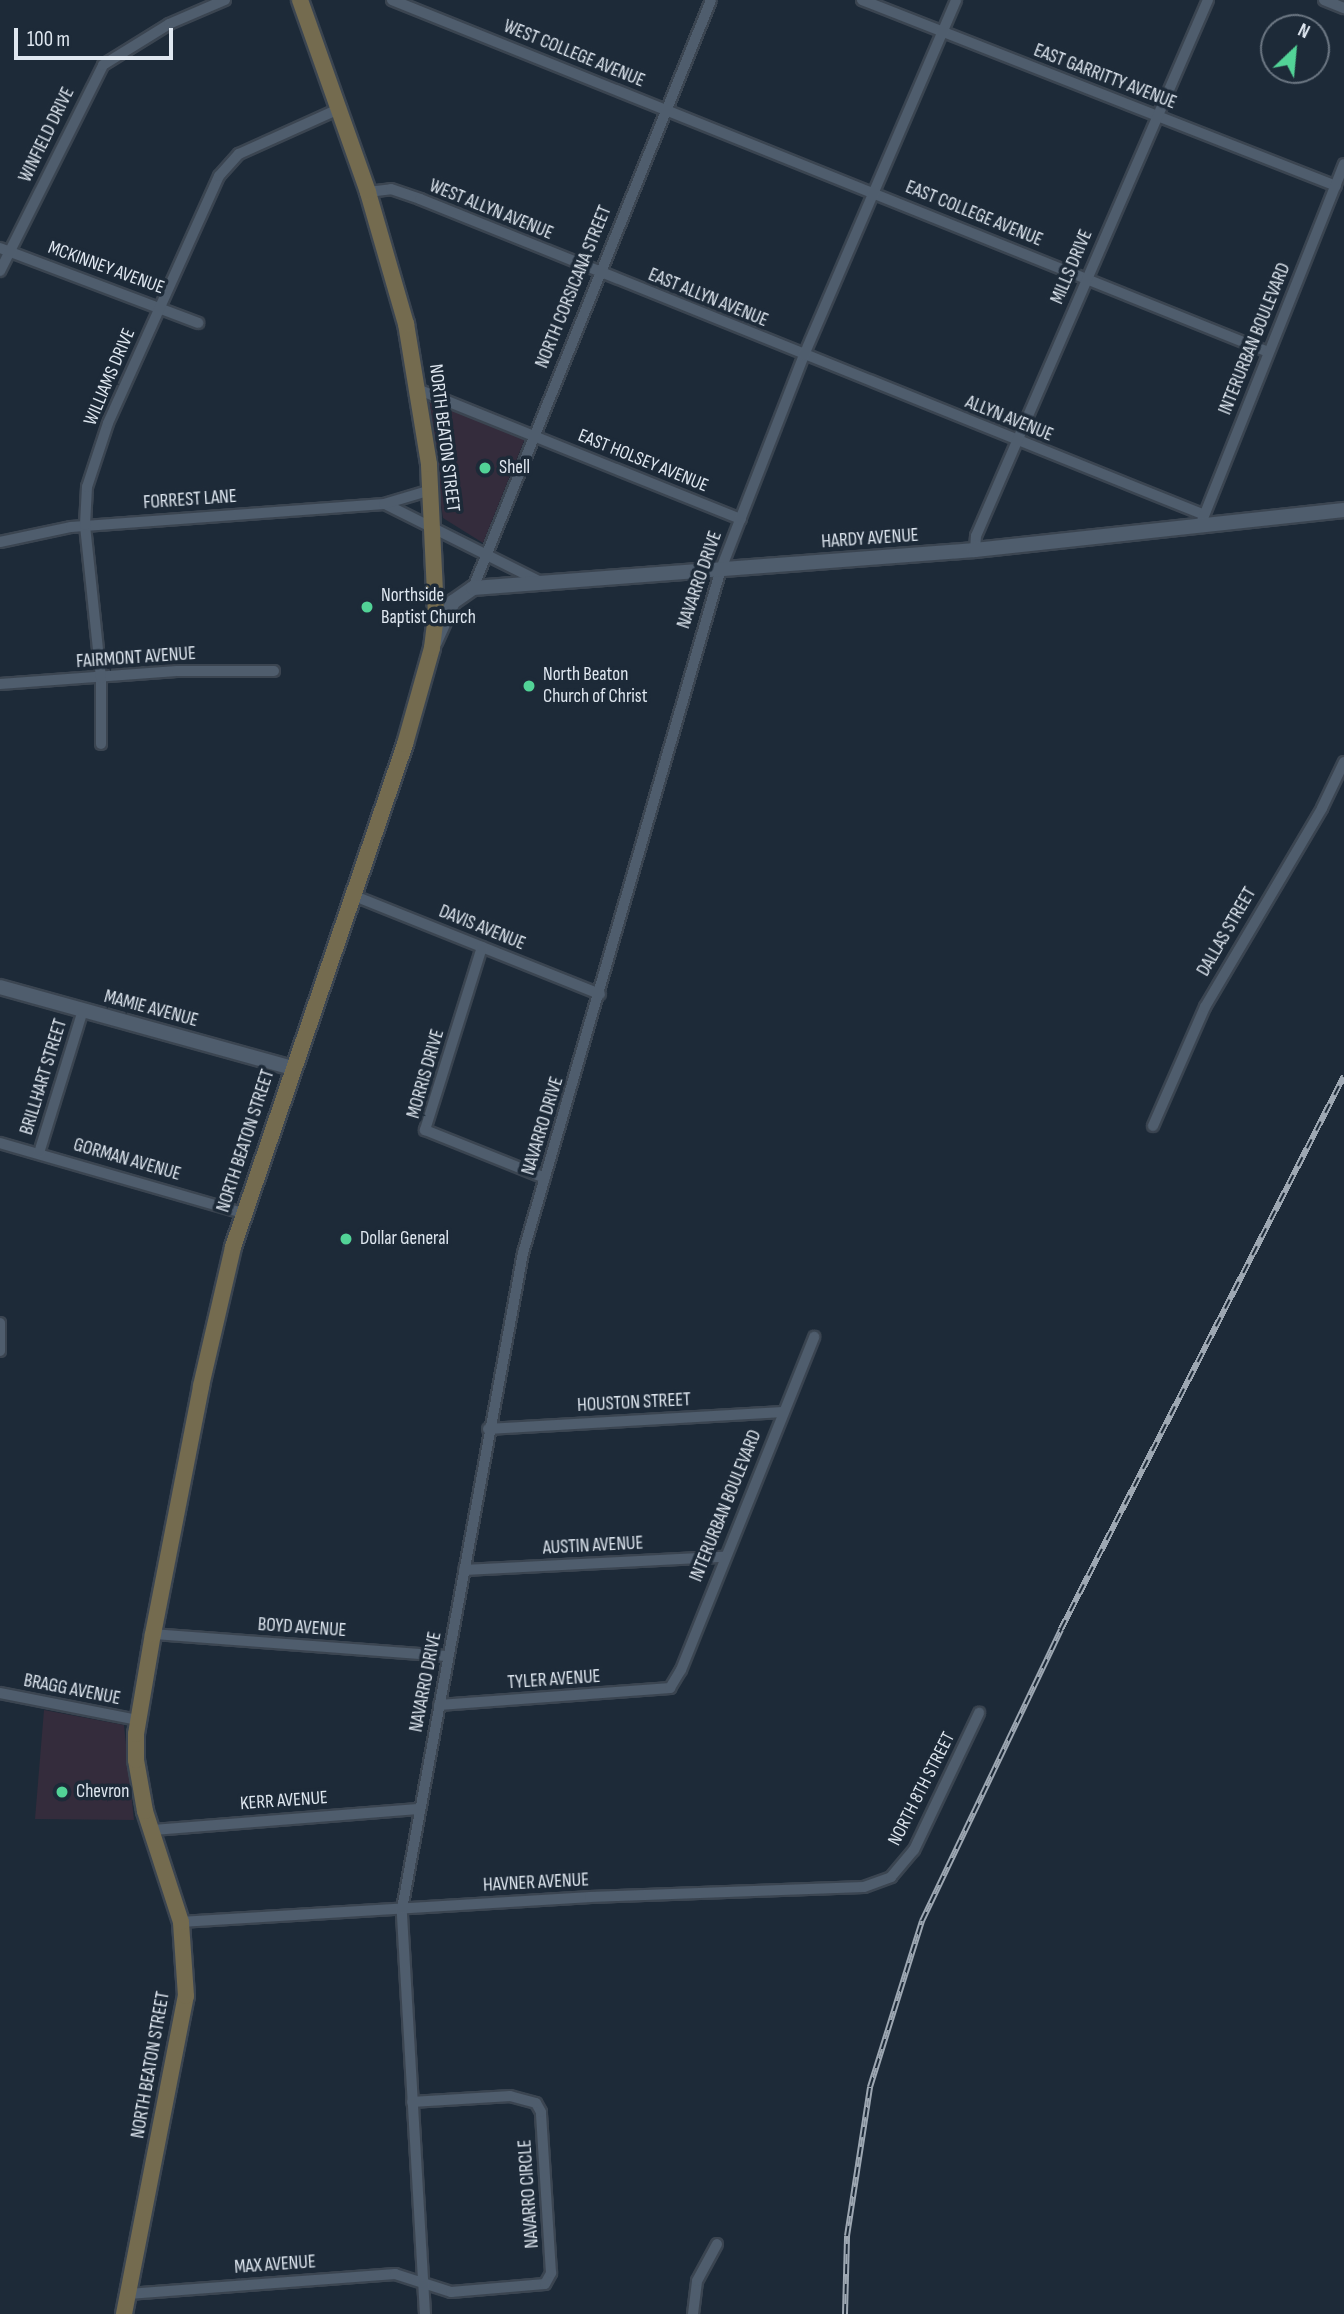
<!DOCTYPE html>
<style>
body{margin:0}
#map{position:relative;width:1344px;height:2314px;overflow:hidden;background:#1d2a38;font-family:"Sofia Sans Condensed",sans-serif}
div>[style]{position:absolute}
.commercial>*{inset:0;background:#342c3c}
.roads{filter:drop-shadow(2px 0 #3b4551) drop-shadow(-2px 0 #3b4551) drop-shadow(0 2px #3b4551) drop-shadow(0 -2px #3b4551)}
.minor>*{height:10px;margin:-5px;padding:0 5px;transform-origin:5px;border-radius:5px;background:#4f5d6d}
.tertiary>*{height:14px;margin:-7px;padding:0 7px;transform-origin:7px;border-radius:7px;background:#4f5d6d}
.secondary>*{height:16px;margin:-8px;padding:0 8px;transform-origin:8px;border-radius:8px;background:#746b4f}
.rail>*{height:6px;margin-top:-3px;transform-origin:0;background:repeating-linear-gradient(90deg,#1d2a38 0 10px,#9da7b2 0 20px);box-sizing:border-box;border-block:2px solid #9da7b2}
.dots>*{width:19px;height:19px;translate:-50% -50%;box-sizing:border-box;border:4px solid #1d2a38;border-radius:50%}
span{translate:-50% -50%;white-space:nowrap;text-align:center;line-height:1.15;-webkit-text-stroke:7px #1d2a38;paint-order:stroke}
.street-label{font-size:19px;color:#dfe7f0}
.poi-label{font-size:19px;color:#dfe7f0}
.left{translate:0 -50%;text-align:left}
.north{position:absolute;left:1260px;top:14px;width:70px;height:70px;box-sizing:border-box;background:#1d2a38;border:2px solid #6b7682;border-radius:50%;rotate:26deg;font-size:19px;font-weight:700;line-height:28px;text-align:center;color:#dfe7f0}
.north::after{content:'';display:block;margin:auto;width:24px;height:32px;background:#52d397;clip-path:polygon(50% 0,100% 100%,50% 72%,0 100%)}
.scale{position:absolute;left:14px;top:28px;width:159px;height:32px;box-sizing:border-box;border:4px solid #dfe7f0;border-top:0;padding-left:9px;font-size:21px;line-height:24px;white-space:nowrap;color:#dfe7f0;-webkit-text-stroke:5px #1d2a38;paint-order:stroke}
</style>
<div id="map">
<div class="commercial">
<div style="clip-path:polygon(425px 398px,526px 436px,483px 543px,443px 518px)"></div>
<div style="clip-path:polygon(44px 1710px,124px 1725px,134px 1820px,35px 1819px)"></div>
</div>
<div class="roads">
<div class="minor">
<div style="left:392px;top:0;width:944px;rotate:21.89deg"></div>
<div style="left:862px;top:0;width:509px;rotate:21.43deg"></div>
<div style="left:1324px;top:0;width:22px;rotate:22deg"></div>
<div style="left:368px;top:192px;width:23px;rotate:-7deg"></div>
<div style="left:391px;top:189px;width:31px;rotate:19deg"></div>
<div style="left:420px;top:199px;width:843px;rotate:21.94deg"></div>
<div style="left:0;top:248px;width:212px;rotate:20.7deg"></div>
<div style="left:0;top:271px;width:230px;rotate:-63.4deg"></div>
<div style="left:103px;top:65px;width:78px;rotate:-31.8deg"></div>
<div style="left:169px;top:24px;width:61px;rotate:-23.2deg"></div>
<div style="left:417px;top:389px;width:349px;rotate:21.9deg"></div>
<div style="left:387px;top:505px;width:172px;rotate:26.6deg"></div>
<div style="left:1202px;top:521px;width:384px;rotate:-68.3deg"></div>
<div style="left:0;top:542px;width:73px;rotate:-11.9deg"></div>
<div style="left:71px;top:527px;width:314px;rotate:-4.2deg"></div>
<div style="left:384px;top:504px;width:49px;rotate:-16.6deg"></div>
<div style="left:975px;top:550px;width:14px;rotate:-86deg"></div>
<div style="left:976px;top:536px;width:584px;rotate:-66.6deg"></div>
<div style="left:473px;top:588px;width:634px;rotate:-67.96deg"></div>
<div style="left:0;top:684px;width:177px;rotate:-4.2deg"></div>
<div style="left:177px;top:671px;width:97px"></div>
<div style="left:101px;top:744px;width:66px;rotate:-90deg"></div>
<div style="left:101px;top:678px;width:154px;rotate:-96deg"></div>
<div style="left:85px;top:525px;width:38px;rotate:-87deg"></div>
<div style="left:87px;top:487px;width:67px;rotate:-71.8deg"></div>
<div style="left:108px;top:423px;width:271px;rotate:-65.8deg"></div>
<div style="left:219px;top:176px;width:30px;rotate:-48deg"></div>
<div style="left:239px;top:154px;width:112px;rotate:-24.3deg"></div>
<div style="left:352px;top:895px;width:267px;rotate:21.8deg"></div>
<div style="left:482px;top:947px;width:192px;rotate:107.3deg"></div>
<div style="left:425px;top:1130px;width:129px;rotate:21.8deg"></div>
<div style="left:1153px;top:1126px;width:130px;rotate:-66.4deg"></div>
<div style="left:1205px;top:1007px;width:231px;rotate:-59.5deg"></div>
<div style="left:1322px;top:808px;width:51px;rotate:-64.4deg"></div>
<div style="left:0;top:1143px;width:253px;rotate:16.1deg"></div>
<div style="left:39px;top:1153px;width:150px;rotate:-72.9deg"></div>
<div style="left:0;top:1323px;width:28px;rotate:90deg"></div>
<div style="left:488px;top:1429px;width:295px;rotate:-3.3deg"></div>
<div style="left:464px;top:1570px;width:260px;rotate:-2.9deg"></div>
<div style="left:153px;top:1634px;width:296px;rotate:4.3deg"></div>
<div style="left:0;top:1693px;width:141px;rotate:11.1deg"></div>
<div style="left:439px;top:1705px;width:232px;rotate:-4.2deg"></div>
<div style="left:670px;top:1688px;width:21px;rotate:-59deg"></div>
<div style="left:681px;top:1670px;width:359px;rotate:-68.2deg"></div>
<div style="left:152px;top:1830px;width:268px;rotate:-4.5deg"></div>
<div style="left:181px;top:1922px;width:410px;rotate:-3.5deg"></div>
<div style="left:590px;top:1897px;width:274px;rotate:-2.1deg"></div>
<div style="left:864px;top:1887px;width:29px;rotate:-20deg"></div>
<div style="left:891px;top:1877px;width:35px;rotate:-50deg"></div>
<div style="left:914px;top:1850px;width:152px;rotate:-64.6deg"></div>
<div style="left:128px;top:2294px;width:268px;rotate:-4.3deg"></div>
<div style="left:395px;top:2274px;width:59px;rotate:17.8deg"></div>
<div style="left:451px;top:2292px;width:94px;rotate:-4.9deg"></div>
<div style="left:545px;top:2284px;width:13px;rotate:-61deg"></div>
<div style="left:551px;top:2273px;width:161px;rotate:-93.6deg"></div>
<div style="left:541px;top:2112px;width:10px;rotate:-119deg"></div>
<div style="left:536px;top:2103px;width:27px;rotate:-165deg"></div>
<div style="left:510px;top:2096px;width:98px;rotate:176.5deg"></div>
<div style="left:425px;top:2314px;width:406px;rotate:-93.3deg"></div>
<div style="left:402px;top:1909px;width:667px;rotate:-79.55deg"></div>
<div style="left:523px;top:1253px;width:712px;rotate:-73.86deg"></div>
<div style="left:721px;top:569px;width:230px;rotate:-68.8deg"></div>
<div style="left:804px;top:355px;width:386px;rotate:-66.8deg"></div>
<div style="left:693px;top:2314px;width:33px;rotate:-83deg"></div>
<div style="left:697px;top:2281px;width:42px;rotate:-61.6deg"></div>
</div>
<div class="tertiary">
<div style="left:435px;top:642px;width:44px;rotate:-65.8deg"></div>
<div style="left:453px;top:602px;width:24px;rotate:-35deg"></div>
<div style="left:473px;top:588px;width:503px;rotate:-4.33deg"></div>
<div style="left:975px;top:550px;width:371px;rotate:-6.2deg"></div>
<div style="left:0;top:987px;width:303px;rotate:15.5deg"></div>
</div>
<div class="secondary">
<div style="left:124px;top:2314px;width:324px;rotate:-79deg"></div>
<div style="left:186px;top:1996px;width:74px;rotate:-93.9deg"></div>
<div style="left:181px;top:1922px;width:117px;rotate:-108deg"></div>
<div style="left:145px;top:1811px;width:52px;rotate:-100deg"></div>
<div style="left:136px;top:1760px;width:26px;rotate:-90deg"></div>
<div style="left:136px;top:1734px;width:101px;rotate:-80.4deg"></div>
<div style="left:153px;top:1634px;width:253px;rotate:-79deg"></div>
<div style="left:201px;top:1386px;width:143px;rotate:-77deg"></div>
<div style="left:233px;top:1247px;width:532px;rotate:-71.12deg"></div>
<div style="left:405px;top:744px;width:100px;rotate:-74.3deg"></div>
<div style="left:432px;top:648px;width:34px;rotate:-83deg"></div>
<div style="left:436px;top:614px;width:150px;rotate:-92.7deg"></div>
<div style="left:429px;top:464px;width:142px;rotate:-99.3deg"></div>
<div style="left:406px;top:324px;width:137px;rotate:-106.1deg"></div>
<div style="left:368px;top:192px;width:204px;rotate:-109.5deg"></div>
</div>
</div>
<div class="rail">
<div style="left:845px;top:2314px;width:78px;rotate:-88.5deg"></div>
<div style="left:847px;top:2236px;width:151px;rotate:-81.2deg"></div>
<div style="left:870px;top:2087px;width:174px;rotate:-72.6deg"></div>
<div style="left:922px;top:1921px;width:323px;rotate:-64.5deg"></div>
<div style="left:1061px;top:1629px;width:621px;rotate:-62.9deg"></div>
</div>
<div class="dots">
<div style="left:485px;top:468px;background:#52d397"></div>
<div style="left:367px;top:607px;background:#52d397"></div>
<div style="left:529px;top:686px;background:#52d397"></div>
<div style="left:346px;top:1239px;background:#52d397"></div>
<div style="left:62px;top:1792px;background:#52d397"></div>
</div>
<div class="street-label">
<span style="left:574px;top:54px;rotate:22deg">WEST COLLEGE AVENUE</span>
<span style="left:1105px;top:77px;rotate:21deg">EAST GARRITTY AVENUE</span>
<span style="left:47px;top:135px;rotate:-64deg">WINFIELD DRIVE</span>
<span style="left:491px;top:210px;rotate:22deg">WEST ALLYN AVENUE</span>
<span style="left:974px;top:214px;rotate:22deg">EAST COLLEGE AVENUE</span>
<span style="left:1072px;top:267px;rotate:-67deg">MILLS DRIVE</span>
<span style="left:106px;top:268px;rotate:20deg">MCKINNEY AVENUE</span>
<span style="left:574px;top:287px;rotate:-68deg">NORTH CORSICANA STREET</span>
<span style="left:708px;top:298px;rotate:22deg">EAST ALLYN AVENUE</span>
<span style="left:1255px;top:339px;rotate:-68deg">INTERURBAN BOULEVARD</span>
<span style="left:110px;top:377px;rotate:-67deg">WILLIAMS DRIVE</span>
<span style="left:1009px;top:419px;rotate:22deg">ALLYN AVENUE</span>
<span style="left:444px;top:438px;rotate:83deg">NORTH BEATON STREET</span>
<span style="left:643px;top:461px;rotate:22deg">EAST HOLSEY AVENUE</span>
<span style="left:190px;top:500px;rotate:-4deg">FORREST LANE</span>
<span style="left:870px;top:539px;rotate:-4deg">HARDY AVENUE</span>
<span style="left:700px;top:580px;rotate:-71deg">NAVARRO DRIVE</span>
<span style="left:136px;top:658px;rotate:-4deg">FAIRMONT AVENUE</span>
<span style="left:482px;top:928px;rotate:22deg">DAVIS AVENUE</span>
<span style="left:1227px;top:932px;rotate:-60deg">DALLAS STREET</span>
<span style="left:151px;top:1009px;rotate:15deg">MAMIE AVENUE</span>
<span style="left:426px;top:1074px;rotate:-74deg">MORRIS DRIVE</span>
<span style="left:44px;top:1077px;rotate:-73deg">BRILLHART STREET</span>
<span style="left:543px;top:1126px;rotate:-73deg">NAVARRO DRIVE</span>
<span style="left:246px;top:1141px;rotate:-72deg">NORTH BEATON STREET</span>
<span style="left:127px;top:1160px;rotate:16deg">GORMAN AVENUE</span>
<span style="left:634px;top:1403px;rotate:-3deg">HOUSTON STREET</span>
<span style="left:726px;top:1506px;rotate:-68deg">INTERURBAN BOULEVARD</span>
<span style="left:593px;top:1546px;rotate:-3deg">AUSTIN AVENUE</span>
<span style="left:302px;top:1628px;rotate:4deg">BOYD AVENUE</span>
<span style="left:554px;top:1680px;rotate:-4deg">TYLER AVENUE</span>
<span style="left:426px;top:1682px;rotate:-79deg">NAVARRO DRIVE</span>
<span style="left:72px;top:1690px;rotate:11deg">BRAGG AVENUE</span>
<span style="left:922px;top:1789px;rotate:-63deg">NORTH 8TH STREET</span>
<span style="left:284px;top:1801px;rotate:-4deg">KERR AVENUE</span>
<span style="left:536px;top:1883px;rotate:-3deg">HAVNER AVENUE</span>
<span style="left:151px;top:2065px;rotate:-80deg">NORTH BEATON STREET</span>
<span style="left:529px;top:2194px;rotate:-94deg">NAVARRO CIRCLE</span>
<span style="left:275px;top:2265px;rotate:-4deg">MAX AVENUE</span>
</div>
<div class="poi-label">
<span class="left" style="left:499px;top:468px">Shell</span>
<span class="left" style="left:381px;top:607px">Northside<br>Baptist Church</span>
<span class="left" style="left:543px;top:686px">North Beaton<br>Church of Christ</span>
<span class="left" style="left:360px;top:1239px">Dollar General</span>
<span class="left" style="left:76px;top:1792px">Chevron</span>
</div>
<div class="north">N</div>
<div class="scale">100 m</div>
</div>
